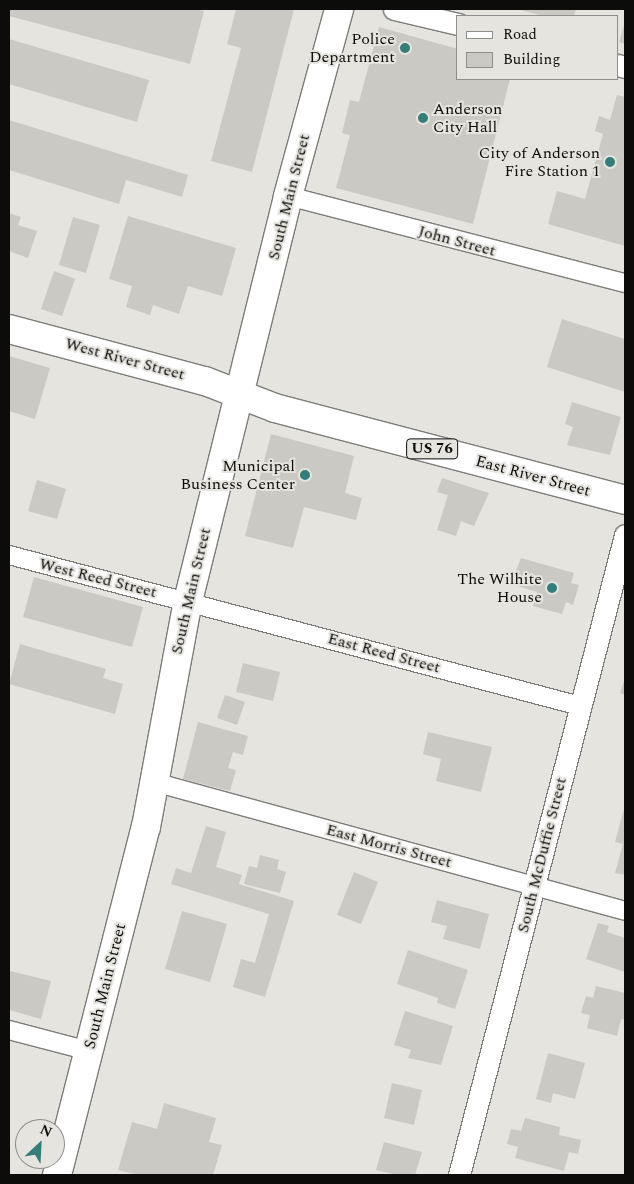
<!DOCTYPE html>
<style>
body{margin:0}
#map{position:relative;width:634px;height:1184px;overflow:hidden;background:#e6e4df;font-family:Spectral,serif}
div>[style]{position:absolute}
.building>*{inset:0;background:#cbc9c4}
.roads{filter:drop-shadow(1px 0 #7d7c77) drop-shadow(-1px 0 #7d7c77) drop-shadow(0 1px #7d7c77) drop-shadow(0 -1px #7d7c77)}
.minor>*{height:18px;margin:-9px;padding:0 9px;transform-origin:9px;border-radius:9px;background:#fff}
.tertiary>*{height:21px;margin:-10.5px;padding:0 10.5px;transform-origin:10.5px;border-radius:10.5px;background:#fff}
.primary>*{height:28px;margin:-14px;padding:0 14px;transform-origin:14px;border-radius:14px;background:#fff}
.dots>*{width:14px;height:14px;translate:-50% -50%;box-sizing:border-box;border:2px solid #e6e4df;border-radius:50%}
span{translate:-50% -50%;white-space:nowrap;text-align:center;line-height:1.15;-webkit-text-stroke:4px #e6e4df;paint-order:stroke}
.shield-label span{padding:1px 4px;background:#e6e4df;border:1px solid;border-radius:4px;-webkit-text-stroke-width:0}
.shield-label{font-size:15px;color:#0c0c0a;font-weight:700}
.poi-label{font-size:16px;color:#0c0c0a}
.right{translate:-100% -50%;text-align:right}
.left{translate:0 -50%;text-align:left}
.street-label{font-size:16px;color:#0c0c0a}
.frame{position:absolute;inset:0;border:10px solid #0c0c0a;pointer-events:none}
.legend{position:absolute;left:456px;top:15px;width:162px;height:65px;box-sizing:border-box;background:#e6e4df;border:1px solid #8f8e8a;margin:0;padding:6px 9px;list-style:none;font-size:15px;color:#0c0c0a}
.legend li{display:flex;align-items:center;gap:10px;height:25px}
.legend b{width:25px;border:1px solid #8f8e8a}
.north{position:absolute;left:15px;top:1119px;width:50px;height:50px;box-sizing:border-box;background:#e6e4df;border:1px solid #8f8e8a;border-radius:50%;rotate:25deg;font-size:14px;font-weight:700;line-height:20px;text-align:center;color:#0c0c0a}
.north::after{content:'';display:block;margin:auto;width:18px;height:22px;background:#357d79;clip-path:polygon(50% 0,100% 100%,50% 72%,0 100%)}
</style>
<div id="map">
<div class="building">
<div style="clip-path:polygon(9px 9px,195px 9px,204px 11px,190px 64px,9px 16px)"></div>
<div style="clip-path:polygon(236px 9px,294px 9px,252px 172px,211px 161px,241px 48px,227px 44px)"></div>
<div style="clip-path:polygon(517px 9px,576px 9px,574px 16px,543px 16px)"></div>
<div style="clip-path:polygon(625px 22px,625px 44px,619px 42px)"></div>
<div style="clip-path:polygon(379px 27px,458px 49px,458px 79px,510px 79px,473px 224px,336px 188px,350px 135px,342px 133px,350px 100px,359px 102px)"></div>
<div style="clip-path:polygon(9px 39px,149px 80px,137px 122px,9px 84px)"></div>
<div style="clip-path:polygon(617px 95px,625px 97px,625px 246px,548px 224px,557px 191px,585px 199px,603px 134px,595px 131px,599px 116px,610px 120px)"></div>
<div style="clip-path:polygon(9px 120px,188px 175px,182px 197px,126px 180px,119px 204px,9px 170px)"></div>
<div style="clip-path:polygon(9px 213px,21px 217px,18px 225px,37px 231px,28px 258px,9px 251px)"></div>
<div style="clip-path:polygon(128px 216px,236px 248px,222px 296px,188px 286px,179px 314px,153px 305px,150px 315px,126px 307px,132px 286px,109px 279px)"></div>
<div style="clip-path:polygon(73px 217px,100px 225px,86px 273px,59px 265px)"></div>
<div style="clip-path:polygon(54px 271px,75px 279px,62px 316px,41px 309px)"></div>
<div style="clip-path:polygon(562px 319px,625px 339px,625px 392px,547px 367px)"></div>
<div style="clip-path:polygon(9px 356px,50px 368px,35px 419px,9px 411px)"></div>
<div style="clip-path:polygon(572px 402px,621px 417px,610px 455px,567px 445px,573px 427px,565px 424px)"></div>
<div style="clip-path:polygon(271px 434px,354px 456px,345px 493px,362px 498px,356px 520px,304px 507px,293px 548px,245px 536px)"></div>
<div style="clip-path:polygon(442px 478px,489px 493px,474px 526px,461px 521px,456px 536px,437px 530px,448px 495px,437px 492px)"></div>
<div style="clip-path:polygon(37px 480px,66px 489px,57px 519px,28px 511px)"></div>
<div style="clip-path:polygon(521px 558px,574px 573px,571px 583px,579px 585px,573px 605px,566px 602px,562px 614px,533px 606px,537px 592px,511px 584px)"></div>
<div style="clip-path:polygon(34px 577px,143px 607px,132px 647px,23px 617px)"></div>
<div style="clip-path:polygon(20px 644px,106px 669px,103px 678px,123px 684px,115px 714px,9px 684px)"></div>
<div style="clip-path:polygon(243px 663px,280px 672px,273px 701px,236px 692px)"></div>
<div style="clip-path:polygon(625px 678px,625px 695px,620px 693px)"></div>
<div style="clip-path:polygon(225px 695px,245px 702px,237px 725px,217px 718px)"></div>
<div style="clip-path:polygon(198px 722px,248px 736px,243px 755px,233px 752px,228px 768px,236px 770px,230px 791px,183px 779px)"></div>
<div style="clip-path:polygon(428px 732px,492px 747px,481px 792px,436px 781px,441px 759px,423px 754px)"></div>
<div style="clip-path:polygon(625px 805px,625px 875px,615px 873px,623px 844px,615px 842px)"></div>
<div style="clip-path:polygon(206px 826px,226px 832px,216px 867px,242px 875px,239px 884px,294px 901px,265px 997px,233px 987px,241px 959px,255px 963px,269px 914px,171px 884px,176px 868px,191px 873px)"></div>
<div style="clip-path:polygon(260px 855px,279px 860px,277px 869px,286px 872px,280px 893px,244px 884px,249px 866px,257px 868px)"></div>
<div style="clip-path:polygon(354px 872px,378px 882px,361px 924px,337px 915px)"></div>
<div style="clip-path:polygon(437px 900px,489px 914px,480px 949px,443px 939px,447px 926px,431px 922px)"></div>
<div style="clip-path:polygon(182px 911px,227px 924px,210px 982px,165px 969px)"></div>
<div style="clip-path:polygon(598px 923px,609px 926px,607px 932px,625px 938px,625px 972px,586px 959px)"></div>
<div style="clip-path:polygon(408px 950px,468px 970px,455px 1009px,437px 1003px,438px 998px,397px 984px)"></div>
<div style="clip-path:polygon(10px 971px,51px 981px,41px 1019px,9px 1010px)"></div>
<div style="clip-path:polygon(596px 986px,625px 993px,625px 1020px,621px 1019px,617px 1036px,587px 1028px,590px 1015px,581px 1013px,586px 996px,593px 998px)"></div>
<div style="clip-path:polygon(405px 1011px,453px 1026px,441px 1065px,408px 1058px,411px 1050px,394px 1045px)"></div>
<div style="clip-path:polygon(548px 1053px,585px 1063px,575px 1099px,553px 1093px,551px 1103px,536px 1099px)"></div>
<div style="clip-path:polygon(392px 1083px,422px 1090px,414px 1125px,384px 1118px)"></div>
<div style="clip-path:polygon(164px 1103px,216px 1118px,209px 1142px,222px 1145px,213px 1175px,138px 1175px,118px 1170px,132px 1122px,157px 1129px)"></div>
<div style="clip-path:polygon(525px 1118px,560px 1127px,559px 1135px,581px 1140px,578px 1154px,569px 1152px,564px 1171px,515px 1158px,518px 1147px,507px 1144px,511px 1129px,521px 1131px)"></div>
<div style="clip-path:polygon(384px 1142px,422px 1152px,415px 1175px,397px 1175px,376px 1170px)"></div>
</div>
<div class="roads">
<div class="minor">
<div style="left:288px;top:196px;width:348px;rotate:14.5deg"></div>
<div style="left:9px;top:555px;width:591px;rotate:14.81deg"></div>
<div style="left:154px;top:782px;width:488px;rotate:15.3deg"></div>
<div style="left:9px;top:1030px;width:83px;rotate:14.7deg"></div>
</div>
<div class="tertiary">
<div style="left:394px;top:9px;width:66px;rotate:13.2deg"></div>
<div style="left:618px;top:65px;width:7px;rotate:16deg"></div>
<div style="left:459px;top:1175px;width:661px;rotate:-75.46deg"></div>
</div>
<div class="primary">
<div style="left:9px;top:329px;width:203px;rotate:14.9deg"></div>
<div style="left:205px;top:381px;width:75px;rotate:21.1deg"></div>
<div style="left:275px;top:408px;width:362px;rotate:14.7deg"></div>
<div style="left:57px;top:1175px;width:359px;rotate:-75.7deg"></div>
<div style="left:146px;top:827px;width:230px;rotate:-79.5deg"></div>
<div style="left:188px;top:601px;width:417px;rotate:-76.1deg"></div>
<div style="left:288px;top:196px;width:194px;rotate:-74.7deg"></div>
</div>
</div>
<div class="dots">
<div style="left:405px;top:48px;background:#357d79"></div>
<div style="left:423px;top:118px;background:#357d79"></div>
<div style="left:610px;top:162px;background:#357d79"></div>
<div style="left:305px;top:475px;background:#357d79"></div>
<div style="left:552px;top:588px;background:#357d79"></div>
</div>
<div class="shield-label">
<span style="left:432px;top:449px">US 76</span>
</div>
<div class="poi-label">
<span class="right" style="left:395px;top:48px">Police<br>Department</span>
<span class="left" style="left:433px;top:118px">Anderson<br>City Hall</span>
<span class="right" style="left:600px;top:162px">City of Anderson<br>Fire Station 1</span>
<span class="right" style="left:295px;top:475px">Municipal<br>Business Center</span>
<span class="right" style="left:542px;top:588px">The Wilhite<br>House</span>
</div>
<div class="street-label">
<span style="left:289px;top:197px;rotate:-76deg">South Main Street</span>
<span style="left:457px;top:241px;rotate:15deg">John Street</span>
<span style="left:125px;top:359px;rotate:15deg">West River Street</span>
<span style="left:533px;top:476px;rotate:15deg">East River Street</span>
<span style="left:98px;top:578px;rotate:14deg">West Reed Street</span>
<span style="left:191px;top:591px;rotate:-77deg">South Main Street</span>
<span style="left:384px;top:653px;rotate:15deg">East Reed Street</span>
<span style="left:389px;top:846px;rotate:15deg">East Morris Street</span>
<span style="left:542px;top:855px;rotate:-76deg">South McDuffie Street</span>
<span style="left:105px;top:986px;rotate:-76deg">South Main Street</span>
</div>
<div class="frame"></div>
<ul class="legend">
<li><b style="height:6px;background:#fff"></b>Road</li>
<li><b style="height:14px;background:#cbc9c4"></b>Building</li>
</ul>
<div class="north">N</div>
</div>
